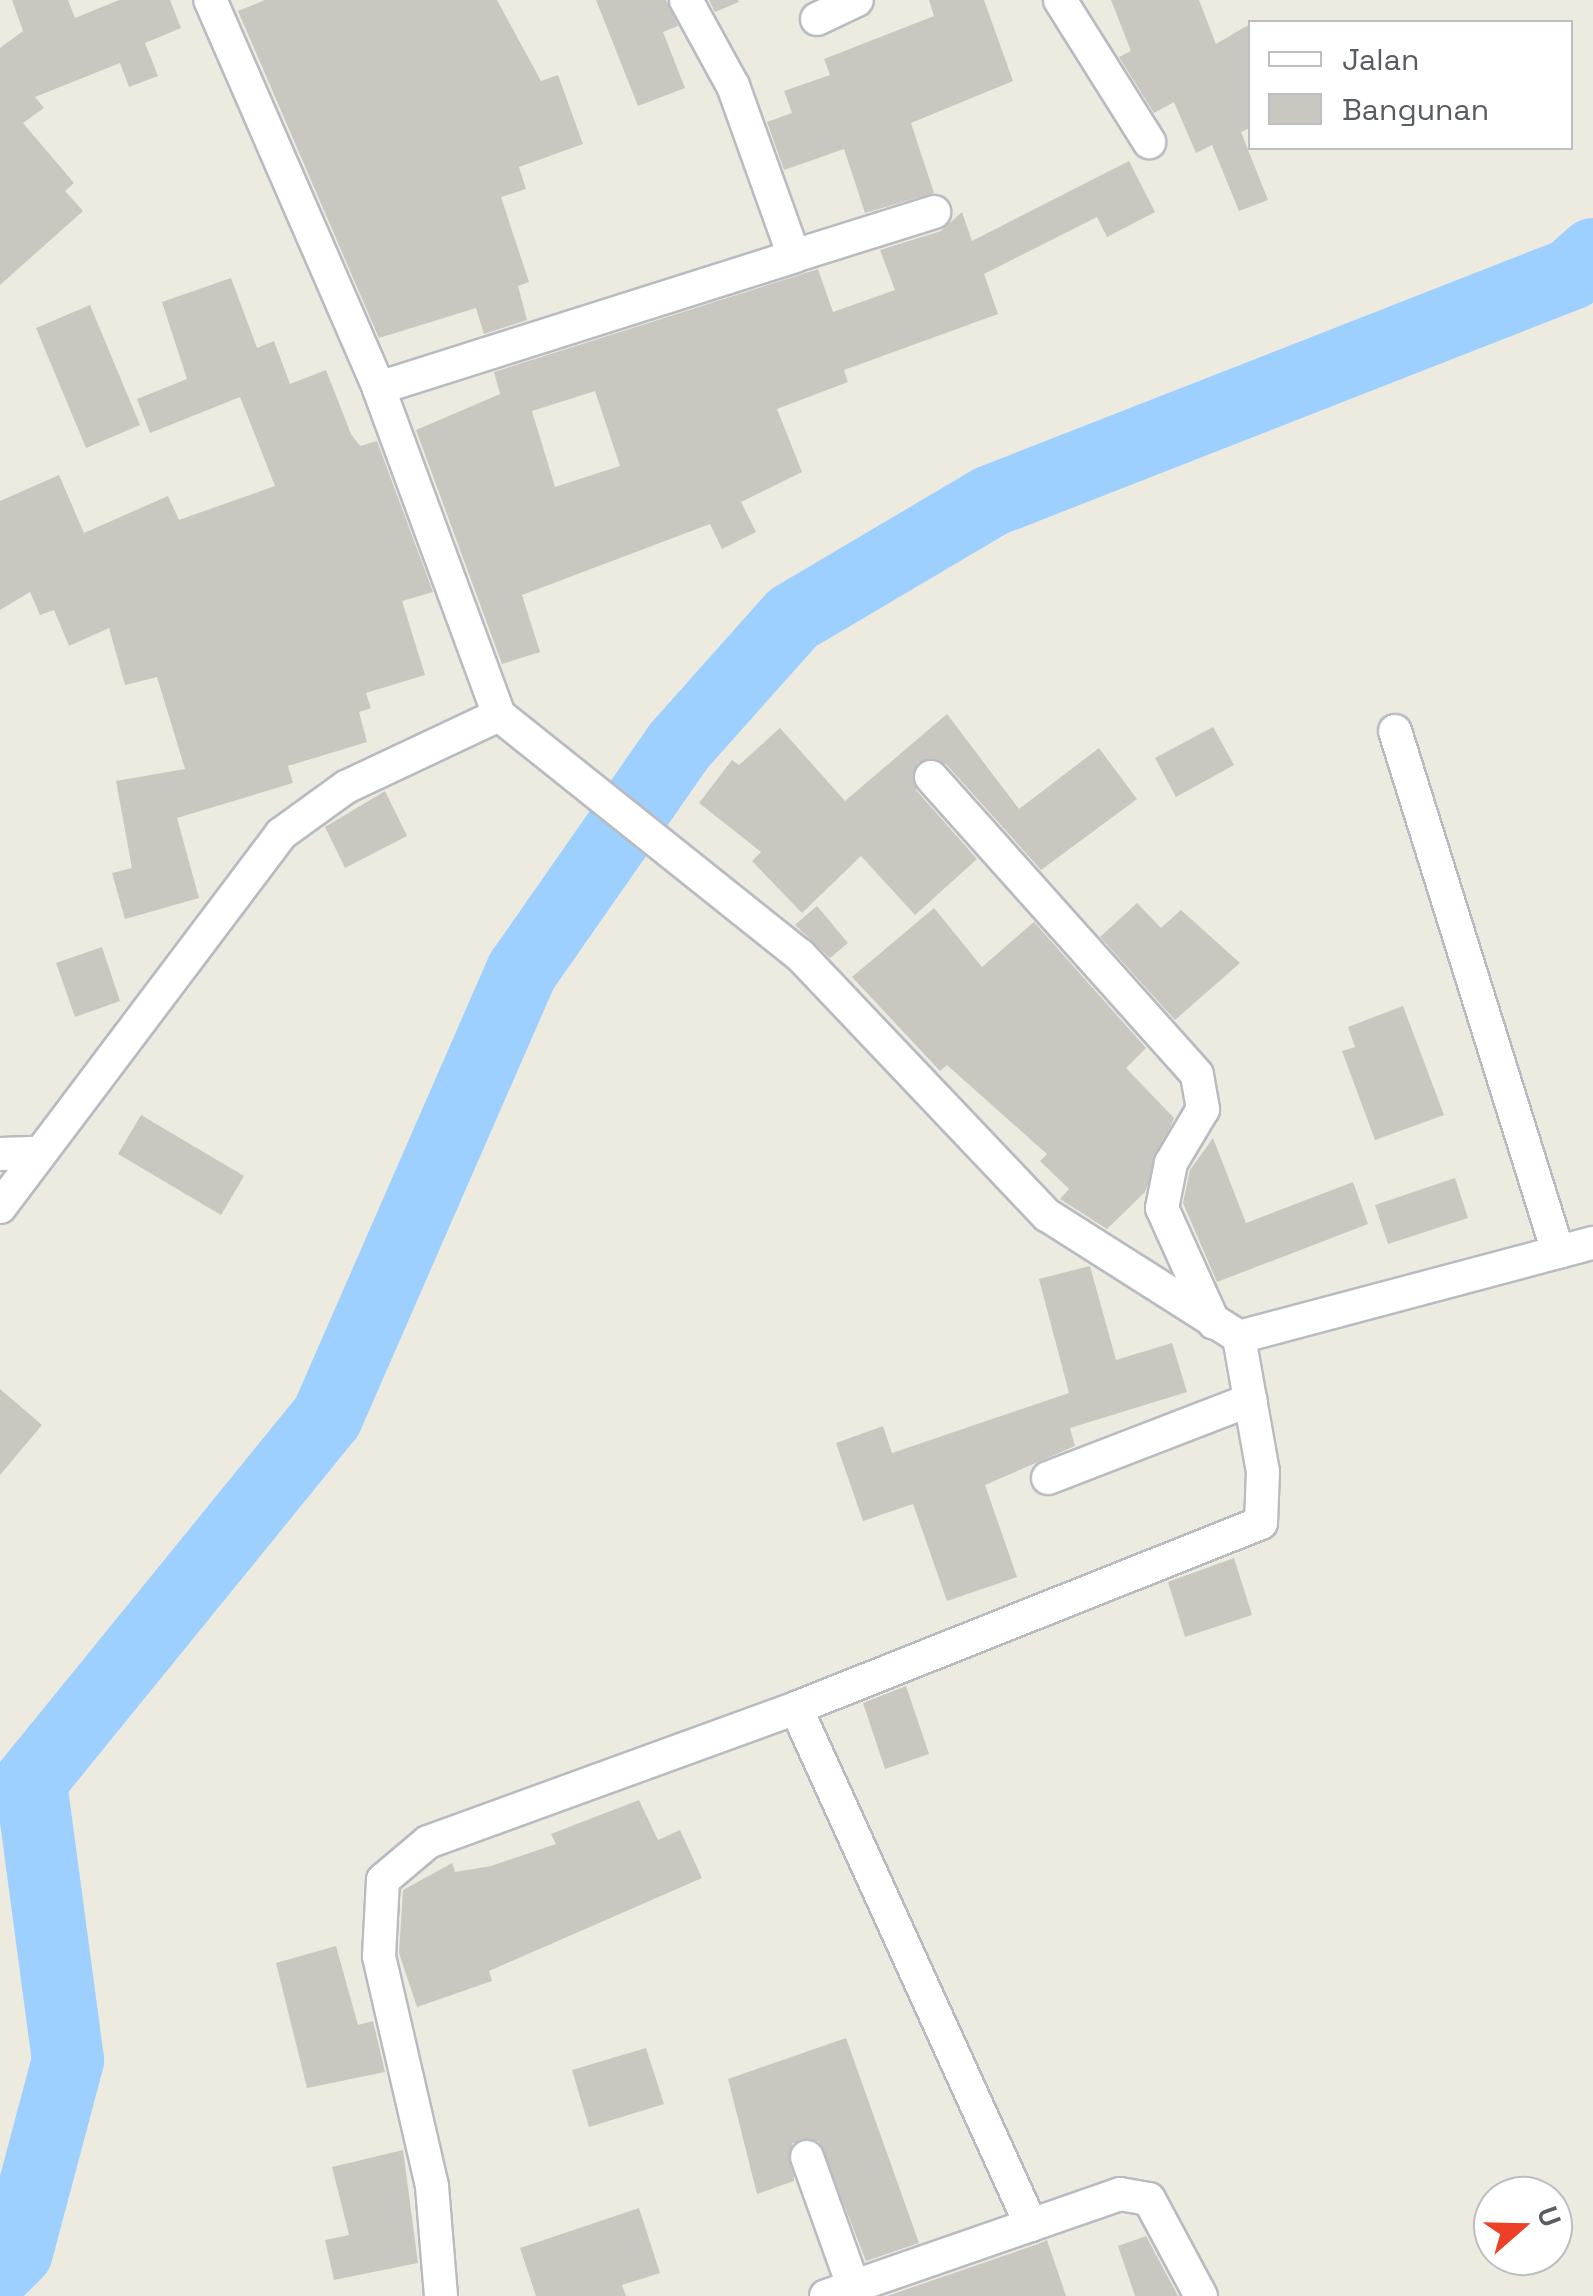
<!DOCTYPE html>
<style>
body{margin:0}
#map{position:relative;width:1593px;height:2296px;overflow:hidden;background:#edebe0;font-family:"Space Grotesk",sans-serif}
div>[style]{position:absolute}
.river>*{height:72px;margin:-36px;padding:0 36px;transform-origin:36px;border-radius:36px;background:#9ed0ff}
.building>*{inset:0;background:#c9c7c0}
.roads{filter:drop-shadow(2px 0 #b8bbc0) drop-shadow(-2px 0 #b8bbc0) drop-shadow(0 2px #b8bbc0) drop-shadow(0 -2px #b8bbc0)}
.street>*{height:32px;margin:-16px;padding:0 16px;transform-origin:16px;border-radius:16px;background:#fff}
span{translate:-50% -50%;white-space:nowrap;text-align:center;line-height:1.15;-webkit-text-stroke:8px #fff;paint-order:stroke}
.legend{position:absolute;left:1248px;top:20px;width:325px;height:130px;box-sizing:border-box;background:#fff;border:2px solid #bdbec0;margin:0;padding:12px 18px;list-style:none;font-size:30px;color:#595d62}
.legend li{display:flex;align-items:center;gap:20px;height:50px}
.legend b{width:50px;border:2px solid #bdbec0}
.north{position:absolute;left:1473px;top:2176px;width:100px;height:100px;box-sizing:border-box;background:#fff;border:2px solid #bdbec0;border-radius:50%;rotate:70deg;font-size:28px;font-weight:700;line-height:40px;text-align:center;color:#595d62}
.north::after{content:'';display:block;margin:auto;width:35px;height:45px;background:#ed4026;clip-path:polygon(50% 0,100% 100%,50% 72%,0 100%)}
</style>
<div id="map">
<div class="river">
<div style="left:0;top:2269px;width:24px;rotate:-45deg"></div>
<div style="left:17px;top:2252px;width:199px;rotate:-75.1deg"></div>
<div style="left:68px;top:2060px;width:281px;rotate:-97.6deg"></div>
<div style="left:31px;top:1781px;width:469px;rotate:-50.9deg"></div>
<div style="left:327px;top:1417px;width:487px;rotate:-66.4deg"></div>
<div style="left:522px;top:971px;width:273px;rotate:-55.1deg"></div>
<div style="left:678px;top:747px;width:173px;rotate:-48.3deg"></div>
<div style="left:793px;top:618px;width:230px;rotate:-30.6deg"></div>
<div style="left:991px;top:501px;width:623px;rotate:-21.37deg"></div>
<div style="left:1571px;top:274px;width:30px;rotate:-42deg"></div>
</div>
<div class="building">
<div style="clip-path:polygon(12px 0,68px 0,75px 18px,119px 0,170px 0,181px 28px,145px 43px,158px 76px,129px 87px,120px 63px,35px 97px,44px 108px,23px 123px,74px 183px,65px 191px,83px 211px,0 285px,0 48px,23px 31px)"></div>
<div style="clip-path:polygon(265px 0,497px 0,541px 81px,558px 75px,583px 144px,519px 167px,526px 189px,501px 197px,529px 282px,518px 286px,527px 320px,484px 334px,476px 308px,379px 338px,238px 11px)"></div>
<div style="clip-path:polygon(596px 0,666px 0,678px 26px,663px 32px,685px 88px,638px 106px)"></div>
<div style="clip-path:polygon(709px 0,738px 0,739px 2px,715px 12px)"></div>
<div style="clip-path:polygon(929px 0,984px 0,1013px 81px,911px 123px,934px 193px,865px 213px,844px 149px,784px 170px,767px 122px,792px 113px,784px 91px,830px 75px,824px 59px,934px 16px)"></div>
<div style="clip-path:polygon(1111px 0,1199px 0,1216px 44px,1250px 24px,1250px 128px,1241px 132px,1268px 200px,1239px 211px,1212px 145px,1196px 153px,1174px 102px,1154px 113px,1119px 57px,1131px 51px)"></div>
<div style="clip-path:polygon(evenodd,1129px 161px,1155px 212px,1107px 237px,1097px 217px,984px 274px,998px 314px,844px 370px,848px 382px,777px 409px,802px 472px,741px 502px,756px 532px,722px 549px,710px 524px,522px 595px,540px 652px,502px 664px,416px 430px,500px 394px,494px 372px,818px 269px,833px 312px,895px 290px,880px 250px,941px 231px,962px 212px,972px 241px,1129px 161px,595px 391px,620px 466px,555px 487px,532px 411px,595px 391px)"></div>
<div style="clip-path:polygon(231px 278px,257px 348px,274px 341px,290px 384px,326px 370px,351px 434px,360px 446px,377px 441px,433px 592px,402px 601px,425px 675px,366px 693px,371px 708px,359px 712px,367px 742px,288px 766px,293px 783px,177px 818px,199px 898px,125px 919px,112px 873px,132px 868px,116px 781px,185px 769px,157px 677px,125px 685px,109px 628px,69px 646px,54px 610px,40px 615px,30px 592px,0 610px,0 501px,59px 475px,84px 533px,168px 496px,179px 520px,275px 486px,240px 397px,150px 433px,137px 399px,187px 379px,162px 302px)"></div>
<div style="clip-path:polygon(90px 305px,140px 425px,86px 448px,36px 328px)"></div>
<div style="clip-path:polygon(947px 714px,1019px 809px,1099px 748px,1137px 799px,1041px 870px,946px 764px,918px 762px,916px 790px,977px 859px,915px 915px,861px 856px,802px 913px,752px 861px,761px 852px,699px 803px,732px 760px,739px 765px,780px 728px,845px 801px)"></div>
<div style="clip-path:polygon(1213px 727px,1234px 765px,1176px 797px,1155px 758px)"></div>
<div style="clip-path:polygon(385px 791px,407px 836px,345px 868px,325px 827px)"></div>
<div style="clip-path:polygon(1137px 903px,1161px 928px,1181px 910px,1240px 963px,1175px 1020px,1100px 937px)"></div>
<div style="clip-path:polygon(817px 906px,848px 943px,830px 958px,795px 925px)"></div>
<div style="clip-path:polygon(934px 908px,982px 967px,1034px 922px,1146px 1048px,1126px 1068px,1174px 1118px,1145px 1192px,1107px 1229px,1060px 1199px,1069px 1189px,1040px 1161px,1047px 1154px,947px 1065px,940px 1071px,852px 977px)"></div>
<div style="clip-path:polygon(102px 947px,120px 1001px,75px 1017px,56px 963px)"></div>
<div style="clip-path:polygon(1403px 1006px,1444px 1115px,1375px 1140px,1342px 1051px,1355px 1047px,1348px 1027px)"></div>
<div style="clip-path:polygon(141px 1115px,244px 1176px,221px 1215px,118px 1154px)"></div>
<div style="clip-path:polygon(1213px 1138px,1246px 1223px,1353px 1182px,1368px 1224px,1217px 1282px,1183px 1203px,1190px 1170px)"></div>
<div style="clip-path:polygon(1455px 1178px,1468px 1218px,1388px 1244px,1375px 1205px)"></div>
<div style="clip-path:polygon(1090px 1266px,1116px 1360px,1172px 1343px,1187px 1392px,1070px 1428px,1075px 1446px,985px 1485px,1017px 1577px,947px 1601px,913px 1504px,863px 1521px,836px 1443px,883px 1426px,892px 1453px,1069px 1393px,1039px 1279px)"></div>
<div style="clip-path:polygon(0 1389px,42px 1425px,0 1475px)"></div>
<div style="clip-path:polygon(1234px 1558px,1252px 1615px,1185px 1637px,1168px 1582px)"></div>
<div style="clip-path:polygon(906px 1686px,929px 1754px,885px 1769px,863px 1703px)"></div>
<div style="clip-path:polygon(639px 1800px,658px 1840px,680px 1830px,702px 1878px,489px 1971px,492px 1981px,417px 2007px,399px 1953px,403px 1890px,452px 1863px,455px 1872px,491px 1866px,556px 1844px,551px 1834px)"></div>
<div style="clip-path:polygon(336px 1946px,358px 2025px,373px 2021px,385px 2072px,307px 2088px,276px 1963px)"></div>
<div style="clip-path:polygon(846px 2038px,919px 2243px,866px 2261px,819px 2141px,792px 2143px,794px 2181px,757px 2194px,728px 2079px)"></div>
<div style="clip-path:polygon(646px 2048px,664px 2104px,589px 2127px,572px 2070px)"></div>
<div style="clip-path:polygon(403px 2150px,418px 2263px,334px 2280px,325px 2240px,349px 2235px,332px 2167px)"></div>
<div style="clip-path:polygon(639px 2208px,660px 2273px,622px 2285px,626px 2296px,536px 2296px,520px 2248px)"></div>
<div style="clip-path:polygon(1146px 2236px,1178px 2296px,1135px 2296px,1118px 2246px)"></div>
<div style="clip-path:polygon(1047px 2240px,1066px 2296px,887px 2296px,1038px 2244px)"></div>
</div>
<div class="roads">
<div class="street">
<div style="left:1060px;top:0;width:168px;rotate:57.9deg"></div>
<div style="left:817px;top:19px;width:44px;rotate:-25.4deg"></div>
<div style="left:794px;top:256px;width:147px;rotate:-17.4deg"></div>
<div style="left:379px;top:388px;width:435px;rotate:-17.6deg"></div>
<div style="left:794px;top:256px;width:181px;rotate:-109.7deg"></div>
<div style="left:733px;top:86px;width:98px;rotate:-118.7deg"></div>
<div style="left:499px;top:715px;width:385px;rotate:38.6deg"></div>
<div style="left:800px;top:955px;width:359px;rotate:46.5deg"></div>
<div style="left:1047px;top:1215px;width:227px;rotate:32.4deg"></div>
<div style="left:1239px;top:1337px;width:366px;rotate:-14.9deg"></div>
<div style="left:1395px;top:731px;width:546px;rotate:72.63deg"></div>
<div style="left:931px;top:777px;width:399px;rotate:48.2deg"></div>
<div style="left:1197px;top:1075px;width:35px;rotate:80deg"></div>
<div style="left:1203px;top:1109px;width:63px;rotate:120.7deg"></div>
<div style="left:1171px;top:1163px;width:46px;rotate:101.3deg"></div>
<div style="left:1162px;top:1208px;width:126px;rotate:65.7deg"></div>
<div style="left:0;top:1154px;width:37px;rotate:-2deg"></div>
<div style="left:0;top:1207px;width:467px;rotate:-53deg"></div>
<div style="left:281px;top:834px;width:80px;rotate:-35.9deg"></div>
<div style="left:346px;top:787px;width:169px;rotate:-25.2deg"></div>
<div style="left:499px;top:715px;width:348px;rotate:-110.2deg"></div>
<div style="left:379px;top:388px;width:423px;rotate:-113.5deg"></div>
<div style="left:1048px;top:1478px;width:217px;rotate:-21.1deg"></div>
<div style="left:807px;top:2157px;width:139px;rotate:70.3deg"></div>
<div style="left:1031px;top:2225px;width:94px;rotate:-19.2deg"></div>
<div style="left:1120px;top:2194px;width:29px;rotate:10deg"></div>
<div style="left:1149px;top:2199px;width:110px;rotate:61.8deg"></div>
<div style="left:441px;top:2296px;width:110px;rotate:-94.7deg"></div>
<div style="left:432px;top:2186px;width:236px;rotate:-103deg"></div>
<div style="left:379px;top:1956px;width:76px;rotate:-87deg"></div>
<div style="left:383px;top:1880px;width:59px;rotate:-40.2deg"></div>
<div style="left:428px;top:1842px;width:392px;rotate:-20deg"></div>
<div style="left:826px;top:2296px;width:217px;rotate:-19.1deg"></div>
<div style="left:1031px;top:2225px;width:568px;rotate:-114.44deg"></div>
<div style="left:796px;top:1708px;width:500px;rotate:-21.7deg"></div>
<div style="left:1261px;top:1523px;width:51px;rotate:-87.8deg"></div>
<div style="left:1263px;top:1472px;width:137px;rotate:-100.1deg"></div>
</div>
</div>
<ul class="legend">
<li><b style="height:12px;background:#fff"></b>Jalan</li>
<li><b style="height:28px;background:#c9c7c0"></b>Bangunan</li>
</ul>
<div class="north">U</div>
</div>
